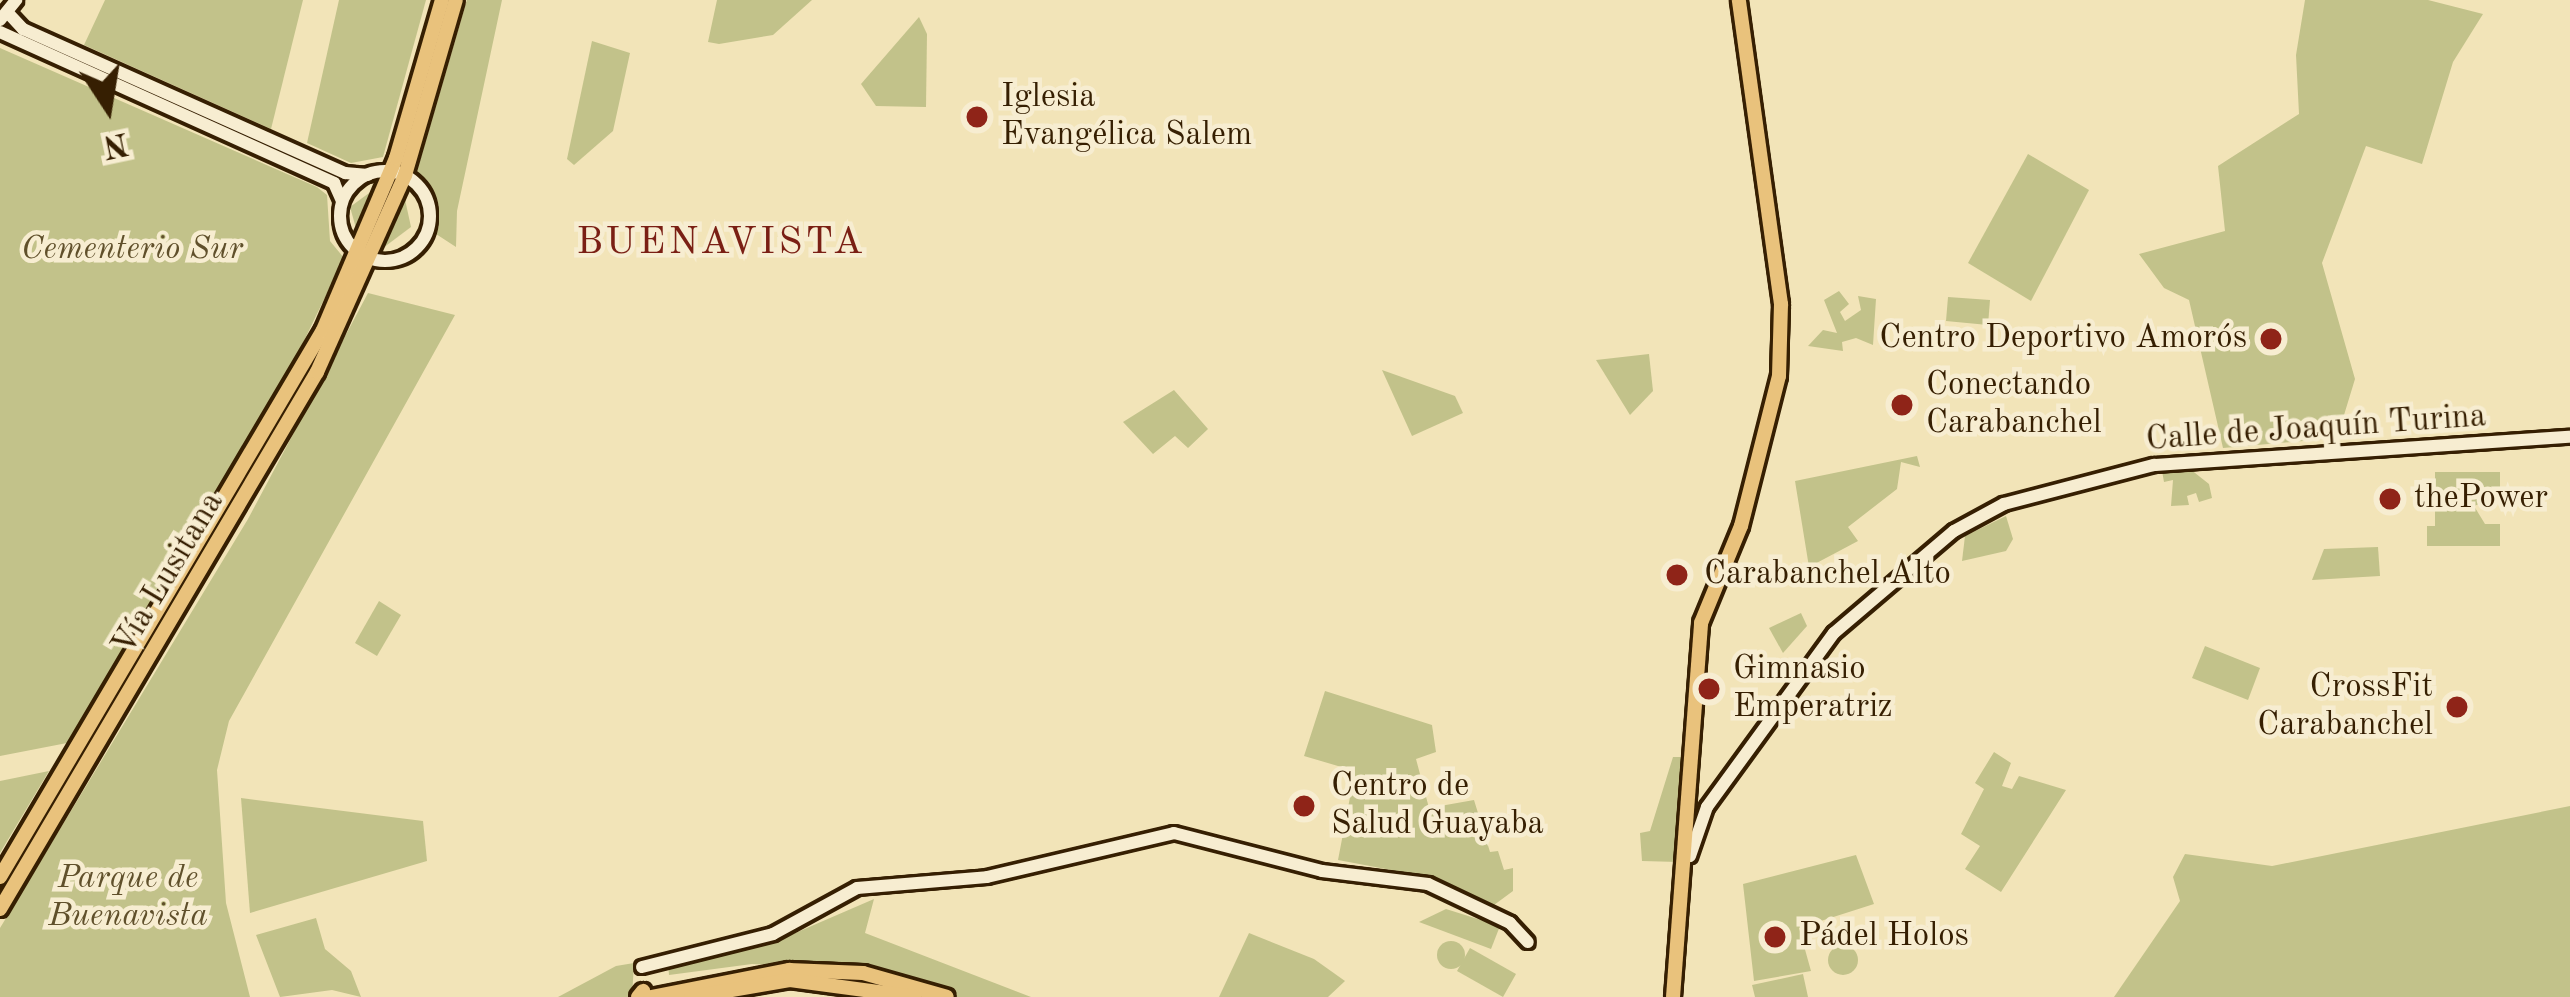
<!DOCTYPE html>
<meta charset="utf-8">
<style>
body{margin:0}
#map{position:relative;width:2570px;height:997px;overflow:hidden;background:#f2e4b8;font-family:"Old Standard TT",serif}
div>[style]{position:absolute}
.green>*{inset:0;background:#c2c28a}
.round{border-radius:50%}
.roads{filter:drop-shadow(3px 0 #361f02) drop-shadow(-3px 0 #361f02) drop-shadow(0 3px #361f02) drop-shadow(0 -3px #361f02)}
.secondary>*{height:12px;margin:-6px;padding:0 6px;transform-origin:6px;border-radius:6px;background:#f7edd1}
.secondary>.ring{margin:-6px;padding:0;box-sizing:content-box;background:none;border:12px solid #f7edd1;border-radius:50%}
.primary>*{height:14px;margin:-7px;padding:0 7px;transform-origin:7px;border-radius:7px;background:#e9c27c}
.dots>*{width:33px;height:33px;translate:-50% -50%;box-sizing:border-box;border:6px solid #f7edd1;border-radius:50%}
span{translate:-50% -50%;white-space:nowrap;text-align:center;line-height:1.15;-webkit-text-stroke:9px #f7edd1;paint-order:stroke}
.poi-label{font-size:33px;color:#361f02}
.left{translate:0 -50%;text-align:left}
.right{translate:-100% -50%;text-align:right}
.park-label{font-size:33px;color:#60502b;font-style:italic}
.street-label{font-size:33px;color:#361f02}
.quarter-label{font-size:39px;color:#7a1f14;letter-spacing:3px}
.north{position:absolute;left:48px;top:48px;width:120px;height:120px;-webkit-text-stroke:9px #f7edd1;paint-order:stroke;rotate:168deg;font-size:33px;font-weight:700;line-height:48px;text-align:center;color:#361f02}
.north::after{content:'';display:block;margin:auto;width:42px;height:54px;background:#361f02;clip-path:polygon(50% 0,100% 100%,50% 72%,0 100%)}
</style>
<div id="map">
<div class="green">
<div style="clip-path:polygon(105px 0,303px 0,271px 129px,84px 45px)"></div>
<div style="clip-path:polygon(339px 0,426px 0,383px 157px,351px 163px,307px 143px)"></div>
<div style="clip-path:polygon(467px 0,502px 0,457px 211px,456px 247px,436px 234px,436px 204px,417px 171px)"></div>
<div style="clip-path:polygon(717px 0,812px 0,773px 35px,719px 44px,708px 42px)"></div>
<div style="clip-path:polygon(2305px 0,2428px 0,2483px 14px,2453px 62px,2422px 164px,2366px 146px,2322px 263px,2355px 379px,2337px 438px,2223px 448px,2189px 300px,2164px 288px,2139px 254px,2225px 231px,2218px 166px,2299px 114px,2296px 55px)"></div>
<div style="clip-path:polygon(919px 17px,927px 34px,926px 107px,876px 106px,861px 84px)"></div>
<div style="clip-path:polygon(592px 41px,630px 53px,613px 131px,574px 165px,567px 159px)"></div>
<div style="clip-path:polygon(0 48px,317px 187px,327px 195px,330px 241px,344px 258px,286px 378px,67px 743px,0 756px)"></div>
<div style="clip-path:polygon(2028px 154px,2089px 190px,2031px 301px,1968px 263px)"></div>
<div style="clip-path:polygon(380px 185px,359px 239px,350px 207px)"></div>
<div style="clip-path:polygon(404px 195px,411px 227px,383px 248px,403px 196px)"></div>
<div style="clip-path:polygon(1839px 291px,1849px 304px,1840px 312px,1845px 321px,1861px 310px,1858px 296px,1876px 299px,1873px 345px,1856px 338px,1842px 342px,1843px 351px,1808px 346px,1823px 330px,1837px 333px,1824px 300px)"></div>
<div style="clip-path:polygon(368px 293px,455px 315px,229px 721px,217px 770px,226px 903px,250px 997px,0 997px,0 928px,248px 519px)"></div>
<div style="clip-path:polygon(1948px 297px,1990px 300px,1988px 325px,1946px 321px)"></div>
<div style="clip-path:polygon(1649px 354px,1653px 391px,1630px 415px,1596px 360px)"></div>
<div style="clip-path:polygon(1382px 370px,1455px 396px,1463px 413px,1412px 436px)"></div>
<div style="clip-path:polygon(1174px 390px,1208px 429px,1188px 448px,1175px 436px,1153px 454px,1123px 422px)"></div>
<div style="clip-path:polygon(1917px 456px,1920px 467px,1901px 462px,1897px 489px,1848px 527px,1858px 541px,1809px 567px,1795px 481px)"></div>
<div style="clip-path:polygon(2190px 469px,2209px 484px,2212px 498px,2199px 502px,2196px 493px,2187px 496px,2189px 505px,2171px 506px,2173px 480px,2164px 482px,2162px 471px)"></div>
<div style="clip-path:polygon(2435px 472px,2500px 472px,2500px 496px,2474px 506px,2485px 524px,2500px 524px,2500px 546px,2427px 546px,2427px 526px,2435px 526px)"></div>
<div style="clip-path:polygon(2006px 516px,2013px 539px,2006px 551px,1962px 561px,1965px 536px)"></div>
<div style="clip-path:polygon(2378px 547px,2380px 576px,2312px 580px,2324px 549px)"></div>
<div style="clip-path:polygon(379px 601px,401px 615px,377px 656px,355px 643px)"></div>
<div style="clip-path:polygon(1801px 613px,1807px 626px,1783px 653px,1769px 628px)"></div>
<div style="clip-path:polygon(2205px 646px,2260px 668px,2248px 700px,2192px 678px)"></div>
<div style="clip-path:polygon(1325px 691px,1432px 725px,1436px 752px,1416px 759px,1429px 808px,1474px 800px,1490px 852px,1498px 851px,1504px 870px,1513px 868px,1513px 891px,1494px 905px,1439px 879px,1338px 860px,1355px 771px,1304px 756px)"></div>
<div style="clip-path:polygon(1994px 752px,2011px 763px,2002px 786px,2012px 789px,2019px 776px,2066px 790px,2001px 892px,1965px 869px,1980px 846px,1961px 834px,1984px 789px,1975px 783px)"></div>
<div style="clip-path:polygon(1673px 757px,1684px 757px,1679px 862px,1642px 861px,1640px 833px,1650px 831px)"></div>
<div style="clip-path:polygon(49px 771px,0 853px,0 781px)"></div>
<div style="clip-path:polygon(241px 798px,423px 821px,427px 861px,250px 913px)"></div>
<div style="clip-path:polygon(2570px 806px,2570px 997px,2114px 997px,2180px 901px,2173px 877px,2185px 854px,2272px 866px)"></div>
<div style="clip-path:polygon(1856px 855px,1874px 904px,1799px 928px,1811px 971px,1754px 981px,1743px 884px)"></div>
<div style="clip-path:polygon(874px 899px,865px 933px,1031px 997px,956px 997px,876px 970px,752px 964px,669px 975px,668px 962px,793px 934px)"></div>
<div style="clip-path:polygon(1446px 909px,1500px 926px,1491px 949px,1419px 922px)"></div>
<div style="clip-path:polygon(316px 918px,325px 949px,351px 971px,361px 997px,332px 990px,280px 997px,256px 935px)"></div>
<div style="clip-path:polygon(1249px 933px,1314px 959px,1345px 981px,1328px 997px,1219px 997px)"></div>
<div class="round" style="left:1437px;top:941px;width:28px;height:28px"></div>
<div class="round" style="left:1828px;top:945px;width:30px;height:30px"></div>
<div style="clip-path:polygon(1470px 948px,1516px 974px,1503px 997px,1457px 971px)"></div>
<div style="clip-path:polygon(634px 963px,632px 997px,558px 997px,616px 966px)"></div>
<div style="clip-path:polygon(1803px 974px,1808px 997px,1755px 997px,1752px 985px)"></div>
</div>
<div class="roads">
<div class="secondary">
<div style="left:9px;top:14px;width:21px;rotate:47deg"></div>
<div style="left:23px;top:29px;width:353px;rotate:24.1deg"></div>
<div style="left:345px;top:173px;width:23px;rotate:5deg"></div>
<div style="left:0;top:20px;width:26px;rotate:-51deg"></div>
<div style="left:0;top:32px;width:367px;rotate:24.3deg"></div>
<div style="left:334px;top:183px;width:20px;rotate:66deg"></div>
<div class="ring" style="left:340px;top:171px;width:78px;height:78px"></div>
<div style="left:1690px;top:856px;width:52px;rotate:-70.9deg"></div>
<div style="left:1707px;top:807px;width:215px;rotate:-53.9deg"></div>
<div style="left:1834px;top:633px;width:157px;rotate:-40.4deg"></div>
<div style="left:1954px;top:531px;width:57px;rotate:-28.4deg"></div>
<div style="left:2004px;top:504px;width:155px;rotate:-14.6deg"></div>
<div style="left:2154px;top:465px;width:417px;rotate:-3.9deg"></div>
<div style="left:642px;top:967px;width:135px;rotate:-14.1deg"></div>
<div style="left:773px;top:934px;width:96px;rotate:-28.7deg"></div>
<div style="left:857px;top:888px;width:130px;rotate:-4.8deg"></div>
<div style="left:987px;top:877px;width:192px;rotate:-13.2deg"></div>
<div style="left:1174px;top:833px;width:153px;rotate:14.4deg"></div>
<div style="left:1322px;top:871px;width:107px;rotate:7deg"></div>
<div style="left:1428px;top:884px;width:91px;rotate:25.4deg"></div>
<div style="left:1510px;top:923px;width:26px;rotate:47deg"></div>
</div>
<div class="primary">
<div style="left:0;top:877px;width:635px;rotate:-59.44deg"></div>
<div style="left:323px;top:330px;width:187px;rotate:-67deg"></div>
<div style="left:396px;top:158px;width:165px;rotate:-73.8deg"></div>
<div style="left:0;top:909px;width:624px;rotate:-59.45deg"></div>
<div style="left:317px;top:372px;width:216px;rotate:-65.9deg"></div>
<div style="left:405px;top:175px;width:182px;rotate:-73.8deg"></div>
<div style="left:638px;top:997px;width:8px;rotate:-50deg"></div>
<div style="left:651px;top:997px;width:141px;rotate:-11.1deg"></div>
<div style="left:789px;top:970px;width:74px;rotate:2.3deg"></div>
<div style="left:863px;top:973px;width:87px;rotate:15.9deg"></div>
<div style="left:691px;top:997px;width:100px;rotate:-9.7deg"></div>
<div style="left:790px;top:980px;width:126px;rotate:7.7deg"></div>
<div style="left:1673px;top:997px;width:375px;rotate:-85.7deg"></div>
<div style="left:1701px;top:623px;width:105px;rotate:-67.6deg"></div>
<div style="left:1741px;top:526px;width:155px;rotate:-75.8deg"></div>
<div style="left:1779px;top:376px;width:72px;rotate:-88.4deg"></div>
<div style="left:1781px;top:304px;width:307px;rotate:-97.9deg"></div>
</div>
</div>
<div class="dots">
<div style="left:977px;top:117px;background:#8f2418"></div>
<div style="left:2271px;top:339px;background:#8f2418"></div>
<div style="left:1902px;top:405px;background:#8f2418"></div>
<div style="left:2390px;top:499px;background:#8f2418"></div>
<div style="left:1677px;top:575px;background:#8f2418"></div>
<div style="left:1709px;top:689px;background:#8f2418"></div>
<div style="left:2457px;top:707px;background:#8f2418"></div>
<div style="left:1304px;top:806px;background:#8f2418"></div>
<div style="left:1775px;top:937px;background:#8f2418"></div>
</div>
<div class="poi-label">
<span class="left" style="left:1001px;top:117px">Iglesia<br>Evangélica Salem</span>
<span class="right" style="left:2247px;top:339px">Centro Deportivo Amorós</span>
<span class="left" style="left:1926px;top:405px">Conectando<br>Carabanchel</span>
<span class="left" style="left:2414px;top:499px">thePower</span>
<span class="left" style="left:1704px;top:575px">Carabanchel Alto</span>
<span class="left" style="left:1733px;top:689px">Gimnasio<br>Emperatriz</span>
<span class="right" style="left:2433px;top:707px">CrossFit<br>Carabanchel</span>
<span class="left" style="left:1331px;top:806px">Centro de<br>Salud Guayaba</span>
<span class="left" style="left:1799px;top:937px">Pádel Holos</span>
</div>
<div class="park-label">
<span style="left:132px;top:250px">Cementerio Sur</span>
<span style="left:128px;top:898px">Parque de<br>Buenavista</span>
</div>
<div class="street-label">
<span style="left:2316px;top:429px;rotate:-4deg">Calle de Joaquín Turina</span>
<span style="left:169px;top:574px;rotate:-59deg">Vía Lusitana</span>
</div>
<div class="quarter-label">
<span style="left:721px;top:243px">BUENAVISTA</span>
</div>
<div class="north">N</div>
</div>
